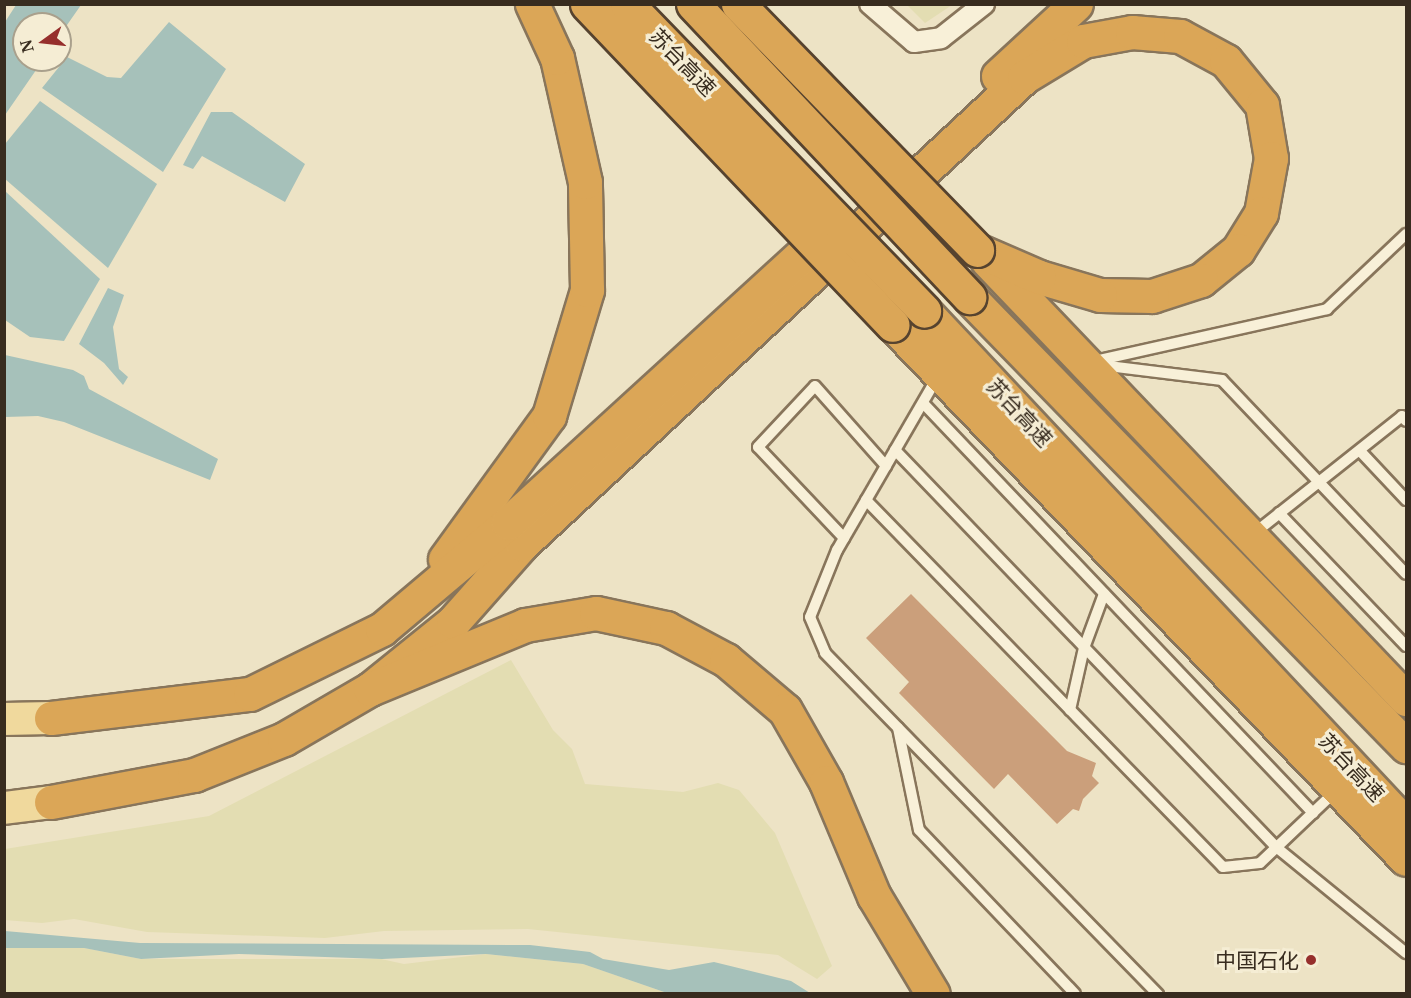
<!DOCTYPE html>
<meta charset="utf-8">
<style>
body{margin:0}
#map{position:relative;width:1411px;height:998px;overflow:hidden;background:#ede3c5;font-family:"Noto Serif","Noto Sans SC",serif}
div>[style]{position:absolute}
.farmland>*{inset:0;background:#e3ddb2}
.water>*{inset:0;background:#a6c1ba}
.building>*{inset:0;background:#cb9f7b}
.roads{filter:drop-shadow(2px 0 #88755b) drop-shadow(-2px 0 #88755b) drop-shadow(0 2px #88755b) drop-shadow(0 -2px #88755b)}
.service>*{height:10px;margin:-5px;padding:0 5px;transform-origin:5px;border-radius:5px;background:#f8f0d8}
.minor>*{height:20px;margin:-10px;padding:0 10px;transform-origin:10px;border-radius:10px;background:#f8f0d8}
.primary>*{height:32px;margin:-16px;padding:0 16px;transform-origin:16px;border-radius:16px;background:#f0d99d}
.motorway>*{height:33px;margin:-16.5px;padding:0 16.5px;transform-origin:16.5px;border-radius:16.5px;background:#dba657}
.bridges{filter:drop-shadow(2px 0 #56432f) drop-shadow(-2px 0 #56432f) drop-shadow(0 2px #56432f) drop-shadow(0 -2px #56432f)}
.motorway-bridge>*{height:33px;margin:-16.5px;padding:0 16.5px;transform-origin:16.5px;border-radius:16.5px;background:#dba657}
.dots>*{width:16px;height:16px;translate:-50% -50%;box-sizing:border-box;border:3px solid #f5edd4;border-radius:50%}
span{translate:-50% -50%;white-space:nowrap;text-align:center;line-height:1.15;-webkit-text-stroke:6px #f5edd4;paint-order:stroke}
.street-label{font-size:21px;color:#382c1f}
.poi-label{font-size:21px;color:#382c1f}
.right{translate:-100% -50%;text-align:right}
.frame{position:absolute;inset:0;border:6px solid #382c1f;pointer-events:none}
.north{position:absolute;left:12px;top:12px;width:60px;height:60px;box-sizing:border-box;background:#f5edd4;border:2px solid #a9a08c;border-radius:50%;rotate:255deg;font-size:16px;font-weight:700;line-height:24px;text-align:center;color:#382c1f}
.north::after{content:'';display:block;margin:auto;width:21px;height:27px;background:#962f2c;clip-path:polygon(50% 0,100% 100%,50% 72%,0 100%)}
</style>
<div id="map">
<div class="farmland">
<div style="clip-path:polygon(907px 5px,952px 5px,925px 23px)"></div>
<div style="clip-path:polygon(511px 660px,553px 730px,572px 749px,585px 784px,683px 792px,718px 783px,739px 790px,775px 833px,832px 966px,817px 979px,778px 955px,528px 929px,384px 931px,325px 938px,147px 932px,74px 919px,42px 923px,5px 920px,5px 849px,209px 816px)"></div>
<div style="clip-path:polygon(4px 948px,84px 948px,141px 959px,381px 959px,404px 964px,486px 954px,583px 964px,667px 993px,5px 993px)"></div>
</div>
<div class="water">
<div style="clip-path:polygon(16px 5px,81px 5px,60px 35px,60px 24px,24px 24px,24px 60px,43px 60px,5px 115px,5px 22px)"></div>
<div style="clip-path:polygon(169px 22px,226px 69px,163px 172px,42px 88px,67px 57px,107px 77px,121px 78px)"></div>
<div style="clip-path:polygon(40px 101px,157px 184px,108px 268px,5px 179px,5px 144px)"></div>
<div style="clip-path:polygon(211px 112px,232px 112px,305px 164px,285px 202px,202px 156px,193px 169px,183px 165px)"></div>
<div style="clip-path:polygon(5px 191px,100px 279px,64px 341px,30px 337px,5px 320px)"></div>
<div style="clip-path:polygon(108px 288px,124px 295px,113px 327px,119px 369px,128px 377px,123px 385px,104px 363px,79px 344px)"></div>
<div style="clip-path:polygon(5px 355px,73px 370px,84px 376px,89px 389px,218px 459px,210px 480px,64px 422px,38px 416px,5px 417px)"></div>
<div style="clip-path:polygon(5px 931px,140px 943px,530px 945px,590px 952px,603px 959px,669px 970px,714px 962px,791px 981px,810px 993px,667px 993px,583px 964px,486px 954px,382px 959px,239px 954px,141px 959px,84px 948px,5px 948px)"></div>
</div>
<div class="building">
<div style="clip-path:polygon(911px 594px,1067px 751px,1096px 763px,1092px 776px,1099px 783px,1083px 799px,1079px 811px,1073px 809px,1057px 824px,1008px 774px,994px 789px,899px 693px,909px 682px,866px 638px)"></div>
</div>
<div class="roads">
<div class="service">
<div style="left:1095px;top:361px;width:238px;rotate:-12.6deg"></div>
<div style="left:1327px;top:309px;width:109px;rotate:-43.5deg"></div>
<div style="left:1100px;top:365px;width:123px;rotate:7deg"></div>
<div style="left:1222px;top:380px;width:267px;rotate:46.5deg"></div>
<div style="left:938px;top:376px;width:201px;rotate:120.1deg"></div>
<div style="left:837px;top:550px;width:72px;rotate:111.9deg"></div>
<div style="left:810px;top:617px;width:39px;rotate:67deg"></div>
<div style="left:825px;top:653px;width:477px;rotate:45.7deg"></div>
<div style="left:923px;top:403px;width:566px;rotate:46.43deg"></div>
<div style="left:895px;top:450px;width:550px;rotate:46.18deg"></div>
<div style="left:1276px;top:847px;width:168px;rotate:39.2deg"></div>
<div style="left:1361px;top:452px;width:66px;rotate:46.8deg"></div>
<div style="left:866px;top:500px;width:512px;rotate:45.79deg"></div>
<div style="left:1223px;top:867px;width:37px;rotate:-6deg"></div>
<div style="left:1260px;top:863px;width:105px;rotate:-43.5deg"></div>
<div style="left:1279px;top:513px;width:184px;rotate:46.3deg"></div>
<div style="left:1252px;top:535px;width:191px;rotate:-38.4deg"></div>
<div style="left:1402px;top:416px;width:6px;rotate:51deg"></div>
<div style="left:844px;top:538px;width:125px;rotate:-133.4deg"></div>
<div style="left:758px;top:447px;width:83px;rotate:-46.9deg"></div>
<div style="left:815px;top:386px;width:107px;rotate:48.4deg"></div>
<div style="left:1070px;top:710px;width:64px;rotate:-77.3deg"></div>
<div style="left:1084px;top:648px;width:58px;rotate:-69.7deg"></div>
<div style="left:898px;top:728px;width:104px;rotate:78.4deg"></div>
<div style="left:919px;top:830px;width:226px;rotate:46.4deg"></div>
</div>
<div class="minor">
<div style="left:870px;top:4px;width:58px;rotate:40.8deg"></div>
<div style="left:914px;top:42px;width:27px;rotate:-8deg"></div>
<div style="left:941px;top:38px;width:55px;rotate:-38.3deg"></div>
</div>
<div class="primary">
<div style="left:4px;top:719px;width:47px;rotate:-1.2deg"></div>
<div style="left:4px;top:808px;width:47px;rotate:-7.3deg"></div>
</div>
<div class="motorway">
<div style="left:998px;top:76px;width:106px;rotate:-42.7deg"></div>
<div style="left:987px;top:260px;width:607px;rotate:46.34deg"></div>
<div style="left:969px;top:297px;width:627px;rotate:45.78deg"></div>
<div style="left:924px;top:311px;width:705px;rotate:46.84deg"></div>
<div style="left:893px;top:325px;width:740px;rotate:46.15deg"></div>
<div style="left:445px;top:559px;width:177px;rotate:-54deg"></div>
<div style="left:549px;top:416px;width:132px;rotate:-73.2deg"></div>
<div style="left:587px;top:290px;width:108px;rotate:-91.1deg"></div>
<div style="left:585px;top:182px;width:127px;rotate:-102.7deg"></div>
<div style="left:557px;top:58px;width:60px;rotate:-114.8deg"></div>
<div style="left:370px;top:689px;width:107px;rotate:-38.9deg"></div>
<div style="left:453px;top:622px;width:104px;rotate:-48.5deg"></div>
<div style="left:522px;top:544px;width:686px;rotate:-42.93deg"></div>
<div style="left:1024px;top:77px;width:69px;rotate:-31.4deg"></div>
<div style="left:1083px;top:41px;width:50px;rotate:-10.4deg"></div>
<div style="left:1132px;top:32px;width:48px;rotate:4.8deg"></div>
<div style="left:1180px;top:36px;width:52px;rotate:28.5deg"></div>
<div style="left:1226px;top:61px;width:57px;rotate:50.7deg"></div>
<div style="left:1262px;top:105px;width:54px;rotate:80.4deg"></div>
<div style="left:1271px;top:158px;width:56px;rotate:100.3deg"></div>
<div style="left:1261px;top:213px;width:44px;rotate:121.9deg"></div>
<div style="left:1238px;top:250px;width:48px;rotate:141deg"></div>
<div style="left:1201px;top:280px;width:52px;rotate:161.9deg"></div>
<div style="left:1152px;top:296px;width:52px;rotate:-178.9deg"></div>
<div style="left:1100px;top:295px;width:64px;rotate:-163.6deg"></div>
<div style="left:1039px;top:277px;width:68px;rotate:-156.5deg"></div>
<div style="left:51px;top:718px;width:200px;rotate:-6.9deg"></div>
<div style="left:250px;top:694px;width:147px;rotate:-26.2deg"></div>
<div style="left:382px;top:629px;width:165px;rotate:-40.1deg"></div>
<div style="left:508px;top:523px;width:425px;rotate:-42.4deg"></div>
<div style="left:51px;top:802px;width:146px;rotate:-10.7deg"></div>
<div style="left:194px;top:775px;width:97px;rotate:-21.8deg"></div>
<div style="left:284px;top:739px;width:99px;rotate:-30.2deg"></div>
<div style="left:370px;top:689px;width:168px;rotate:-22.4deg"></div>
<div style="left:525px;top:625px;width:72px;rotate:-9.6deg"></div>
<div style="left:596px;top:613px;width:72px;rotate:12.1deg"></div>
<div style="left:666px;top:628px;width:68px;rotate:28.1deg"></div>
<div style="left:726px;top:660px;width:77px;rotate:40.3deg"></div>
<div style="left:785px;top:710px;width:83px;rotate:60.3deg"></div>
<div style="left:826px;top:782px;width:124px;rotate:67.2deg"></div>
<div style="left:874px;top:896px;width:114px;rotate:59deg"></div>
</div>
</div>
<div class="bridges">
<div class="motorway-bridge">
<div style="left:587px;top:4px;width:443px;rotate:46.4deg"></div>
<div style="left:627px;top:4px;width:427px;rotate:45.9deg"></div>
<div style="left:693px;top:4px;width:403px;rotate:46.7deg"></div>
<div style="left:738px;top:4px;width:343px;rotate:45.8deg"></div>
</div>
</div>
<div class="dots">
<div style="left:1311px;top:960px;background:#962f2c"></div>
</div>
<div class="street-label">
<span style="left:683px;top:62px;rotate:46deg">苏台高速</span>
<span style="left:1020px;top:412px;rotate:47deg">苏台高速</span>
<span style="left:1352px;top:767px;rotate:47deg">苏台高速</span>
</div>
<div class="poi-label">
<span class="right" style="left:1299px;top:960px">中国石化</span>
</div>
<div class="frame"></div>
<div class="north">N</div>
</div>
